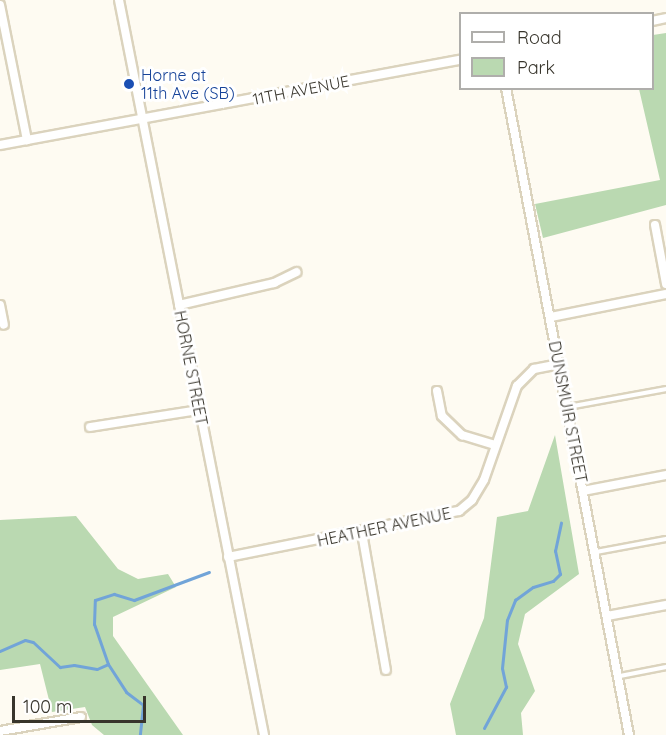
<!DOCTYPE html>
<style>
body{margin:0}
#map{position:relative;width:666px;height:735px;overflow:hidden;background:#fefbf2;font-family:Quicksand,sans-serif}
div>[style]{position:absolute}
.green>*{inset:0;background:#bad9b1}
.stream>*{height:3px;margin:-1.5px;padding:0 1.5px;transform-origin:1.5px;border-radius:1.5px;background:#71a4d8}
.roads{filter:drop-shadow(2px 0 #dbd3bd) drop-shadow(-2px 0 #dbd3bd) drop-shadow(0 2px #dbd3bd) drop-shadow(0 -2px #dbd3bd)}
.service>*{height:4px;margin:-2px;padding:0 2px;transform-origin:2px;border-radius:2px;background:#fff}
.minor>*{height:8px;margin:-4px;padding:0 4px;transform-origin:4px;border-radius:4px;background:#fff}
.dots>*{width:16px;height:16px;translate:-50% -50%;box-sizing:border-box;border:3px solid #fff;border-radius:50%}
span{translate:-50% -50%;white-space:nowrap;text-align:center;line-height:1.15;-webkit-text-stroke:6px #fff;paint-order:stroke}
.transit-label{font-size:16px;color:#164399}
.left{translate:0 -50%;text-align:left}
.street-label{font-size:16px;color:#38352c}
.legend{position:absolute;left:459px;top:12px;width:195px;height:78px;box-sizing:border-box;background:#fff;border:2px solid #afaeab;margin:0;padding:8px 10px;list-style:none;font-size:18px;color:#38352c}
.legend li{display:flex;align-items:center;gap:12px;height:30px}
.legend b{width:30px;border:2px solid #afaeab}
.scale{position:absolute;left:12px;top:696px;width:134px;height:27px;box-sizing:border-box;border:3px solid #38352c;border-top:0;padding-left:8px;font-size:18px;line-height:21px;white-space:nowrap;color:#38352c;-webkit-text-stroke:4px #fff;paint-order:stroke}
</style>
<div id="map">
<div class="green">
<div style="clip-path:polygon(666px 33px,666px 205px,543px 238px,535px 204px,660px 180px,639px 89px,652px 88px,653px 35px)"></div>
<div style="clip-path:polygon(555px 435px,579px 574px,525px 614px,518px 644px,535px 691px,521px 713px,523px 735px,456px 735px,450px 704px,484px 618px,497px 517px,528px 511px)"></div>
<div style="clip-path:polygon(76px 516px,118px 569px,138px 579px,168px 574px,176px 587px,113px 617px,113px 636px,183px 735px,104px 735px,92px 725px,85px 707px,52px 712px,40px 664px,0 670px,0 520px)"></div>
</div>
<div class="stream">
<div style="left:0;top:651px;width:27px;rotate:-24deg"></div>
<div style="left:25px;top:640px;width:8px;rotate:14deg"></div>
<div style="left:33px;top:642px;width:37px;rotate:43deg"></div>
<div style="left:60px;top:667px;width:14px;rotate:-8deg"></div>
<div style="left:74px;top:665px;width:23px;rotate:10deg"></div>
<div style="left:97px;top:669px;width:12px;rotate:-24deg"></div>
<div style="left:108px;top:664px;width:33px;rotate:57deg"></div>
<div style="left:126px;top:692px;width:21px;rotate:37deg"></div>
<div style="left:143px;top:705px;width:30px;rotate:96deg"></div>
<div style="left:108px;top:664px;width:42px;rotate:-109.3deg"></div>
<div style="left:94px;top:624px;width:24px;rotate:-88deg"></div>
<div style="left:95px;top:600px;width:20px;rotate:-18deg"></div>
<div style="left:114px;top:594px;width:21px;rotate:17deg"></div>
<div style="left:134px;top:600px;width:80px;rotate:-20.5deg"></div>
<div style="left:484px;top:728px;width:47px;rotate:-61.8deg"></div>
<div style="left:506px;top:687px;width:19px;rotate:-102deg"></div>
<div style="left:502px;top:668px;width:48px;rotate:-84.1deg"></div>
<div style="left:507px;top:620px;width:22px;rotate:-68deg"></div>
<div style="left:515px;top:600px;width:22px;rotate:-36deg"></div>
<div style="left:533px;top:587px;width:21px;rotate:-17deg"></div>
<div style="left:553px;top:581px;width:10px;rotate:-45deg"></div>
<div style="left:560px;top:574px;width:24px;rotate:-102deg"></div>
<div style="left:555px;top:551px;width:29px;rotate:-78deg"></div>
</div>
<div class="roads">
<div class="service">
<div style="left:568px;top:407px;width:100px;rotate:-10.4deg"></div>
<div style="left:596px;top:552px;width:71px;rotate:-10.5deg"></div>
<div style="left:620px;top:676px;width:47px;rotate:-11.1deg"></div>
</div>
<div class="minor">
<div style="left:119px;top:0;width:749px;rotate:78.84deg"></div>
<div style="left:0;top:5px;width:138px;rotate:78.7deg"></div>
<div style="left:652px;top:21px;width:14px;rotate:-12deg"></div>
<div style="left:506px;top:88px;width:659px;rotate:79.24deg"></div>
<div style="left:0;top:145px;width:468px;rotate:-10.5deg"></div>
<div style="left:655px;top:225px;width:60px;rotate:79.4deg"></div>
<div style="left:0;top:305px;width:20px;rotate:79deg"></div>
<div style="left:179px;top:305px;width:98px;rotate:-13deg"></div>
<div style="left:274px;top:283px;width:25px;rotate:-26deg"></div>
<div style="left:551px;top:317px;width:117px;rotate:-11.3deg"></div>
<div style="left:437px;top:391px;width:25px;rotate:79deg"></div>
<div style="left:442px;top:416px;width:28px;rotate:44deg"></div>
<div style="left:462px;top:435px;width:34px;rotate:17deg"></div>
<div style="left:90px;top:427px;width:110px;rotate:-8.9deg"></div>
<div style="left:583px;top:491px;width:85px;rotate:-10.9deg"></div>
<div style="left:362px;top:533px;width:139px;rotate:80.1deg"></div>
<div style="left:228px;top:557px;width:236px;rotate:-11.3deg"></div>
<div style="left:459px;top:511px;width:17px;rotate:-40deg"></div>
<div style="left:472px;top:500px;width:23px;rotate:-59deg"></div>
<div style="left:484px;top:480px;width:100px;rotate:-70.7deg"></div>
<div style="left:517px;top:386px;width:24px;rotate:-45deg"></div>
<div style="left:534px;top:369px;width:26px;rotate:-11deg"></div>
<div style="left:607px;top:616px;width:60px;rotate:-10.6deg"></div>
<div style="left:0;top:731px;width:82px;rotate:-9.8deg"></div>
</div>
</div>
<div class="dots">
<div style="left:129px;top:84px;background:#1a4fb4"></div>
</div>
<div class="transit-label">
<span class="left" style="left:141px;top:84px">Horne at<br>11th Ave (SB)</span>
</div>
<div class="street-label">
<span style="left:301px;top:90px;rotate:-11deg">11TH AVENUE</span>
<span style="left:191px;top:368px;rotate:79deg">HORNE STREET</span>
<span style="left:568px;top:412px;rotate:79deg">DUNSMUIR STREET</span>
<span style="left:384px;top:527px;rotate:-12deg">HEATHER AVENUE</span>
</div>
<ul class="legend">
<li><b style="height:8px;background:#fff"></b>Road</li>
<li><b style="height:16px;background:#bad9b1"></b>Park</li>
</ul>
<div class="scale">100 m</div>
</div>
